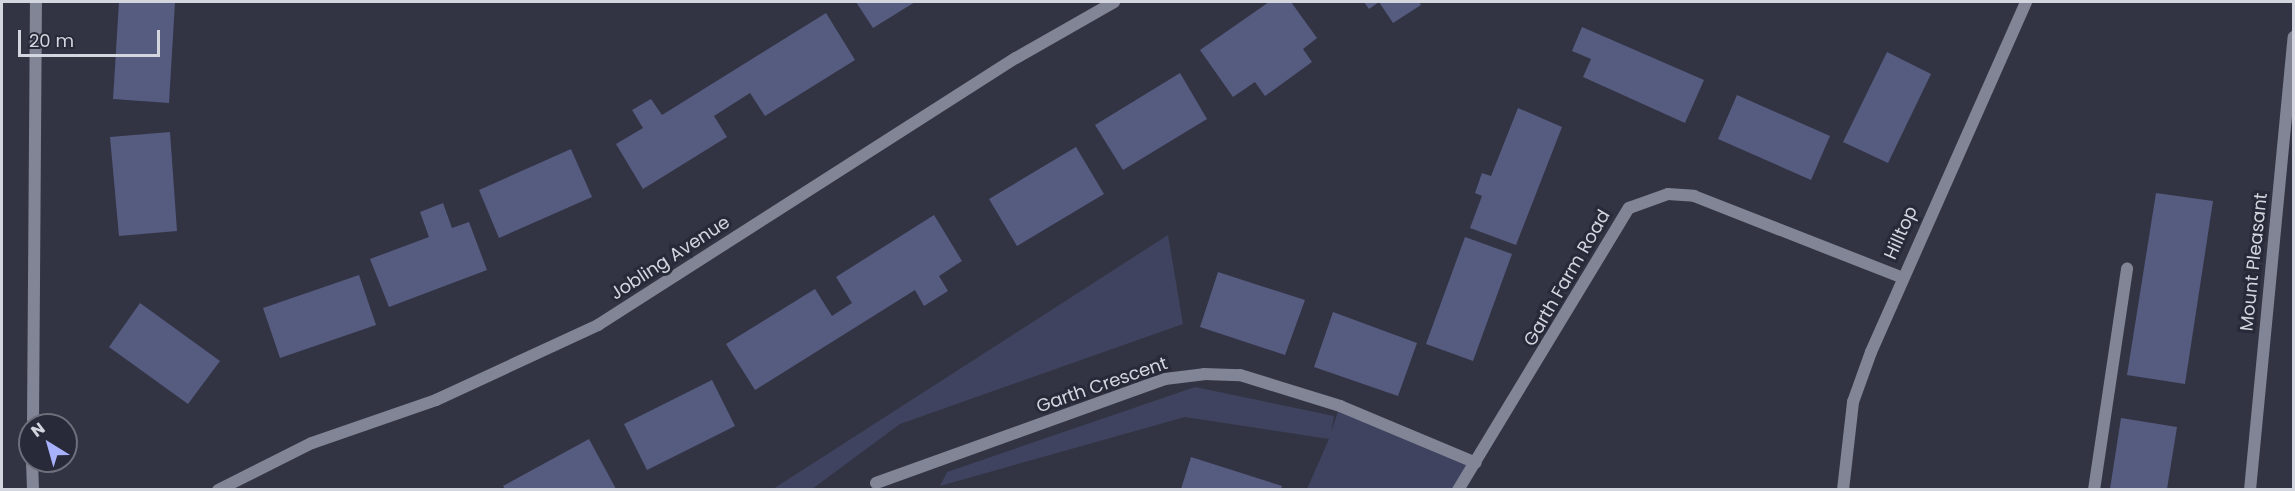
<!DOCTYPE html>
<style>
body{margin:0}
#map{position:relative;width:2295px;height:491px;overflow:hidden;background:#323443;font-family:Poppins,sans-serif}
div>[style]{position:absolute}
.green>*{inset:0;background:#3f435f}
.building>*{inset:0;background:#565b80}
.lane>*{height:12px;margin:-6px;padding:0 6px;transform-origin:6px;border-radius:6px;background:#818596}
.street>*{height:12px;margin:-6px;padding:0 6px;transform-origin:6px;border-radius:6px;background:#818596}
span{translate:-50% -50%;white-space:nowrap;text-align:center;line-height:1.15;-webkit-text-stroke:6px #282a39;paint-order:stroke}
.street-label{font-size:18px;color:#d4d6df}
.frame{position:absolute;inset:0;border:3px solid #d4d6df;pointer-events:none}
.north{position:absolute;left:18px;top:413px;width:60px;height:60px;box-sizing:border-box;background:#282a39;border:2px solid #6d6f7b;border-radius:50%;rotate:323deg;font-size:16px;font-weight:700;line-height:24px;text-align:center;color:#d4d6df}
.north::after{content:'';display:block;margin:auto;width:21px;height:27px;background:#a7b1fc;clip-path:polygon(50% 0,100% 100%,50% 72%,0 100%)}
.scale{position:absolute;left:18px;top:30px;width:142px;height:27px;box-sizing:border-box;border:3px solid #d4d6df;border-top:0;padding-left:8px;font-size:18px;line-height:21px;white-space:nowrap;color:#d4d6df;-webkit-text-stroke:4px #282a39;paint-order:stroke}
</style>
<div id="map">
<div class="green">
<div style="clip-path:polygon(1168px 235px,1183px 324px,900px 424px,812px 489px,773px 489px)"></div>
<div style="clip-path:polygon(1195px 387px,1334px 416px,1331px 432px,1340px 406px,1476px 463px,1461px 489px,1307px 489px,1329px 439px,1185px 417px,940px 486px,947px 472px)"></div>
</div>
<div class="building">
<div style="clip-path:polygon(119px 2px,175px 2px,169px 103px,113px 99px)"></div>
<div style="clip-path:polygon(856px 2px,915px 2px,873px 28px)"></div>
<div style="clip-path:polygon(1269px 2px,1291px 2px,1317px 38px,1303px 49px,1312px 62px,1265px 96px,1255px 82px,1233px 97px,1200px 50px)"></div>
<div style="clip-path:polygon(1364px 2px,1419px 2px,1421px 5px,1393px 23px,1379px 2px,1369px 9px)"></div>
<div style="clip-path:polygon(826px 13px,855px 60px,765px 116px,750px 93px,714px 116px,727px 137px,643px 189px,616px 144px,643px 128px,632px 110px,651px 99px,662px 115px)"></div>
<div style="clip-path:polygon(1582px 27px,1704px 80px,1685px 123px,1583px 77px,1591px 59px,1572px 51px)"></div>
<div style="clip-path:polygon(1887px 52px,1931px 74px,1888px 163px,1843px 142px)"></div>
<div style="clip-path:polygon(1180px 73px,1207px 119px,1123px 170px,1095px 125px)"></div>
<div style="clip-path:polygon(1737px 95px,1830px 136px,1811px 180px,1718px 139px)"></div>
<div style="clip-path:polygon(1518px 108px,1562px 127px,1516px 245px,1470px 228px,1482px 196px,1475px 193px,1482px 173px,1491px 176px)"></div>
<div style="clip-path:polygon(170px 132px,177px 231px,119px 236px,110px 137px)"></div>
<div style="clip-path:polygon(1076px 147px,1104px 194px,1017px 246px,989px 199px)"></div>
<div style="clip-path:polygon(571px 149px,592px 197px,499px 238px,479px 190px)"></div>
<div style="clip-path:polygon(2156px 193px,2213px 201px,2185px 384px,2127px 375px)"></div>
<div style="clip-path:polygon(443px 203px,452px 228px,469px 222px,487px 270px,389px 307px,370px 259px,429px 237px,420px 212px)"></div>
<div style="clip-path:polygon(934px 215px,962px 261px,939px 276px,948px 291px,924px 306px,915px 290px,755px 390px,726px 344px,815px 289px,832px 316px,852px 303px,836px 277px)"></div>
<div style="clip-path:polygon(1465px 237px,1512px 254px,1473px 361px,1426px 344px)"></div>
<div style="clip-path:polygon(1218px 272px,1305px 300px,1285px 355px,1200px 327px)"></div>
<div style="clip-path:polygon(359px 275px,376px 325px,280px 358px,263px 308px)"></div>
<div style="clip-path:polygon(140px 303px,220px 361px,188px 404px,109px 347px)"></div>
<div style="clip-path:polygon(1333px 312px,1417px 343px,1398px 396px,1314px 367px)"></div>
<div style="clip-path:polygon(712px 380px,735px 426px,647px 470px,624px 424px)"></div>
<div style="clip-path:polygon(2121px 418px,2177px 427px,2167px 489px,2110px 489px)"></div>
<div style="clip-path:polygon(589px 439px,616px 489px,505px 489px,503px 486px)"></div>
<div style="clip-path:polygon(1191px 457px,1282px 486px,1281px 489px,1181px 489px)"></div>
</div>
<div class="lane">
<div style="left:2094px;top:490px;width:224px;rotate:-81.5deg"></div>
</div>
<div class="street">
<div style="left:33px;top:425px;width:423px;rotate:-89.6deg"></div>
<div style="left:32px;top:461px;width:29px;rotate:88deg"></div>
<div style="left:876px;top:483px;width:307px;rotate:-19.8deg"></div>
<div style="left:1165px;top:379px;width:39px;rotate:-7deg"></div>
<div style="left:1204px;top:374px;width:36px;rotate:2deg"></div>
<div style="left:1240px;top:375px;width:105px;rotate:17.2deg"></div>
<div style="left:1340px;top:406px;width:147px;rotate:22.7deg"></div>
<div style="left:218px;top:490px;width:105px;rotate:-26.6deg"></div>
<div style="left:312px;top:443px;width:131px;rotate:-19.1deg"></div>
<div style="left:436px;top:400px;width:179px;rotate:-24.8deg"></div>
<div style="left:598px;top:325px;width:496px;rotate:-32.6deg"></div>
<div style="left:1016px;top:58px;width:113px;rotate:-29.7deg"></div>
<div style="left:1458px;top:490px;width:330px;rotate:-58.8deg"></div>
<div style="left:1629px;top:208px;width:41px;rotate:-19.7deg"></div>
<div style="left:1668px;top:194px;width:26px;rotate:4deg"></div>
<div style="left:1694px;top:196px;width:222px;rotate:21.4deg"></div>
<div style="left:1843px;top:490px;width:89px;rotate:-83.5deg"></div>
<div style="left:1853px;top:402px;width:53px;rotate:-70.2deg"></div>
<div style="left:1871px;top:352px;width:383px;rotate:-66.1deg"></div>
<div style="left:2250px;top:490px;width:455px;rotate:-84.5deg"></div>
</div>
<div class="street-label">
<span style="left:1901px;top:233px;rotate:-66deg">Hilltop</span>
<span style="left:670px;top:258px;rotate:-33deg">Jobling Avenue</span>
<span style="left:2254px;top:262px;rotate:-84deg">Mount Pleasant</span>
<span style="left:1567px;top:278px;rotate:-60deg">Garth Farm Road</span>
<span style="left:1102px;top:385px;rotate:-19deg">Garth Crescent</span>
</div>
<div class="frame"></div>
<div class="north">N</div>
<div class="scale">20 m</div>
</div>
